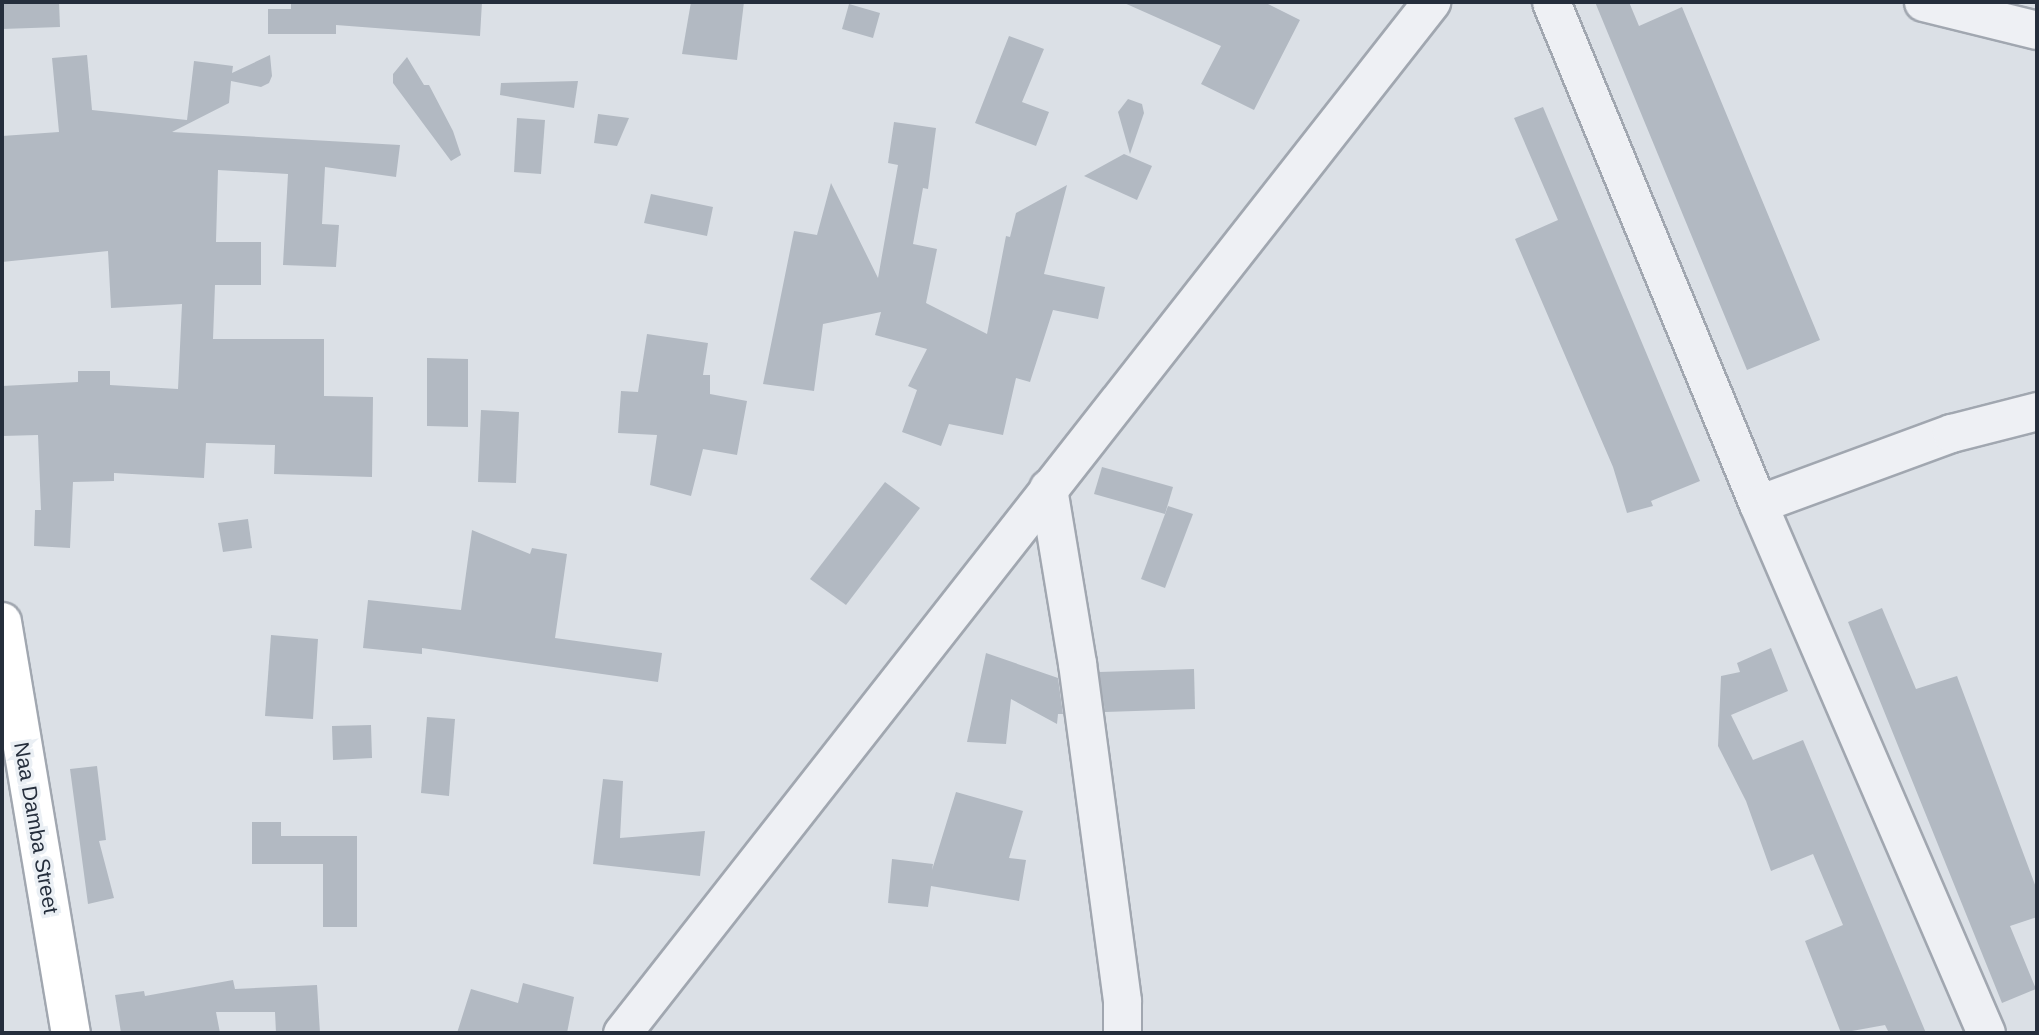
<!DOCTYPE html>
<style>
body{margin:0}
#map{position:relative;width:2039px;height:1035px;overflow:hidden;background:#dbe0e6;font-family:Helvetica,sans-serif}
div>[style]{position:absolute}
.building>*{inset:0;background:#b2b9c2}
.roads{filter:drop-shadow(2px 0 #a1a7b0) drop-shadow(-2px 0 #a1a7b0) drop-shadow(0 2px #a1a7b0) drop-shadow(0 -2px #a1a7b0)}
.street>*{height:37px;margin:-18.5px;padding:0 18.5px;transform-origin:18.5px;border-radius:18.5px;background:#eef0f4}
.secondary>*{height:38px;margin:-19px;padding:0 19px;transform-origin:19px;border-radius:19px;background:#fff}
span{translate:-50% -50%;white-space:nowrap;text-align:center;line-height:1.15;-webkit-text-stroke:7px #eaeff4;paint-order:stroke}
.street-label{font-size:21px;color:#252e3c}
.frame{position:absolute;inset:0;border:4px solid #252e3c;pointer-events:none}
</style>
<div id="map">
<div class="building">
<div style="clip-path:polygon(2px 2px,59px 2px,60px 27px,2px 29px)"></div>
<div style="clip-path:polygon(291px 2px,482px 2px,480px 36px,336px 25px,336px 34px,268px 34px,268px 9px,291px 9px)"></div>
<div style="clip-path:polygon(691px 2px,744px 2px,737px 60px,682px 54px)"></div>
<div style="clip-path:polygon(1122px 2px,1264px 2px,1300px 20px,1254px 110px,1201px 84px,1221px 46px)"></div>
<div style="clip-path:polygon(1595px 2px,1629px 2px,1639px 26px,1682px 7px,1820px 340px,1747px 370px)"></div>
<div style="clip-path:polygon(849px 4px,880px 13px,873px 38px,842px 29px)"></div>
<div style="clip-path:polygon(1009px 36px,1044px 49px,1022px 102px,1049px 112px,1036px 146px,975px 123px)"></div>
<div style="clip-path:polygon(87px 55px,92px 110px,187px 120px,194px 61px,233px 66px,232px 73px,270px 55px,272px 76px,269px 83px,261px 87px,231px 81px,229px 103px,172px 132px,400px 145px,396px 177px,325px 167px,322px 224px,339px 225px,336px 267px,283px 265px,288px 174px,218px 170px,216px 242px,261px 242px,261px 285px,215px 285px,213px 339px,324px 339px,324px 396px,373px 397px,372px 477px,274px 474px,275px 445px,206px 443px,204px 478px,114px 473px,114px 481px,73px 482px,70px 548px,34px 546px,35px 510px,41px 510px,38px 435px,2px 436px,2px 386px,78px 382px,78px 371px,110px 371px,110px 385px,178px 389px,182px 304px,111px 308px,108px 251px,2px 262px,2px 136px,59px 132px,52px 58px)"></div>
<div style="clip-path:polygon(407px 57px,424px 85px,429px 85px,453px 131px,461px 155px,451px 161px,393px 83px,393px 74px)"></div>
<div style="clip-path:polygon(578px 81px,574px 108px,500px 95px,501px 83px)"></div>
<div style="clip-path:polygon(1128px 99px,1142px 104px,1144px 113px,1130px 154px,1118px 112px)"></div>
<div style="clip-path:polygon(1543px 107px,1700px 481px,1651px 501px,1653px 506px,1627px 513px,1613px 467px,1515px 239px,1558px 220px,1514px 118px)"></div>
<div style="clip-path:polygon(598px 114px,629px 118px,617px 146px,594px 143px)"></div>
<div style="clip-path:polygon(517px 118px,545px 120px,541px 174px,514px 172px)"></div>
<div style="clip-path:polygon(894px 122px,936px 128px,928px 189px,923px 188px,913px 244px,937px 249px,926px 303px,987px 334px,1006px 236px,1010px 237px,1016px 213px,1067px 185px,1044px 274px,1105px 287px,1098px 319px,1053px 310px,1030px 382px,1016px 378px,1003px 435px,949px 424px,941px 446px,902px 432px,917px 390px,908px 386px,927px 349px,875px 335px,881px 312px,823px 324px,814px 391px,763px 384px,794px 231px,817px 235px,831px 183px,878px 278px,898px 165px,888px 163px)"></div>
<div style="clip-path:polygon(1124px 154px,1152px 166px,1137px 200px,1084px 176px)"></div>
<div style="clip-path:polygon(651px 194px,713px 207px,707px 236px,644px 223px)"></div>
<div style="clip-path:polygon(647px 334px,708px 343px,703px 375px,710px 375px,710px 394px,747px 401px,737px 455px,703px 449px,691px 496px,650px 485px,657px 435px,618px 433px,621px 391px,638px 392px)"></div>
<div style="clip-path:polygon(427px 358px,468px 359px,468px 427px,427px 426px)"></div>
<div style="clip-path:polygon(481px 410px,519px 412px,516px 483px,478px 482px)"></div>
<div style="clip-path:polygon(1102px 467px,1173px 487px,1165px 514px,1094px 494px)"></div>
<div style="clip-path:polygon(885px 482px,920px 508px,846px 605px,810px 579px)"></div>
<div style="clip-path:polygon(1168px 506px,1193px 514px,1165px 588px,1141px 579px)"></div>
<div style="clip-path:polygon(248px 519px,252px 548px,223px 552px,218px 523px)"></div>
<div style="clip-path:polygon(472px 530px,530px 554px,532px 548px,567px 554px,555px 638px,662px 653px,658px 682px,422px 648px,422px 654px,363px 648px,368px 600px,461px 610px)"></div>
<div style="clip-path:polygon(1882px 608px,1916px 689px,1957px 676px,2037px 890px,2037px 917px,2010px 926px,2036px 989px,2002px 1003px,1848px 622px)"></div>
<div style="clip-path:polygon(271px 635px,318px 639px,313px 719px,265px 716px)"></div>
<div style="clip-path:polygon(1771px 648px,1788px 691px,1731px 715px,1753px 760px,1803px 740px,1926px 1033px,1889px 1033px,1885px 1025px,1841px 1033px,1805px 941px,1843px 925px,1813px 854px,1771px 871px,1746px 801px,1718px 746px,1721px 676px,1740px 672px,1737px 663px)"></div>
<div style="clip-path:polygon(986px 653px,1058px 678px,1063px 714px,1058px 714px,1057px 724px,1011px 699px,1006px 744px,967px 742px)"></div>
<div style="clip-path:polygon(1194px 669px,1195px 709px,1105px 712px,1099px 672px)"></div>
<div style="clip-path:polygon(427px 717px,455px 719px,449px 796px,421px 793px)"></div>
<div style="clip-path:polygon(371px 725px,372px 758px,333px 760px,332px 726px)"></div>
<div style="clip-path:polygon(97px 766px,106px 840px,99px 841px,114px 898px,88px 904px,70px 769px)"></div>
<div style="clip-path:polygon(603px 779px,623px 781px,620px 838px,705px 831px,700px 876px,593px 864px)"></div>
<div style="clip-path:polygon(956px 792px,1023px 811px,1009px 858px,1026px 860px,1019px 901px,931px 886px,928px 907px,888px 903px,892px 859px,933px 864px,932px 870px)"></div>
<div style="clip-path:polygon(252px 822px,281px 822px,281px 836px,357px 836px,357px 927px,323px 927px,323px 864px,252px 864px)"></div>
<div style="clip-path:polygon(233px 980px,235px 989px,317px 985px,320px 1033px,276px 1033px,275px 1012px,216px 1012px,220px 1033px,121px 1033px,115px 995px,144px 991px,145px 996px)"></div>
<div style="clip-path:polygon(523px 983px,574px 997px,567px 1033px,457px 1033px,471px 989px,518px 1003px)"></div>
</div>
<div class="roads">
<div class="street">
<div style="left:1551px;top:2px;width:543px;rotate:67.59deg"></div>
<div style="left:1758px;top:504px;width:576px;rotate:66.68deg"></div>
<div style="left:1923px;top:2px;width:117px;rotate:13.8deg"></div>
<div style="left:1048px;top:488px;width:177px;rotate:80.6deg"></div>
<div style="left:1077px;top:663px;width:341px;rotate:82.4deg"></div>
<div style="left:1122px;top:1001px;width:32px;rotate:90deg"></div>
<div style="left:1758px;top:504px;width:206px;rotate:-20.2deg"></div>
<div style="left:1951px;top:433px;width:89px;rotate:-14.3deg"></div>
<div style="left:622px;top:1033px;width:1311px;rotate:-51.88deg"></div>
</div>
<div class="secondary">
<div style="left:2px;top:622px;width:417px;rotate:80.5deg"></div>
</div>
</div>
<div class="street-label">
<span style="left:36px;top:828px;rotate:80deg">Naa Damba Street</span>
</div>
<div class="frame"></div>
</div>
